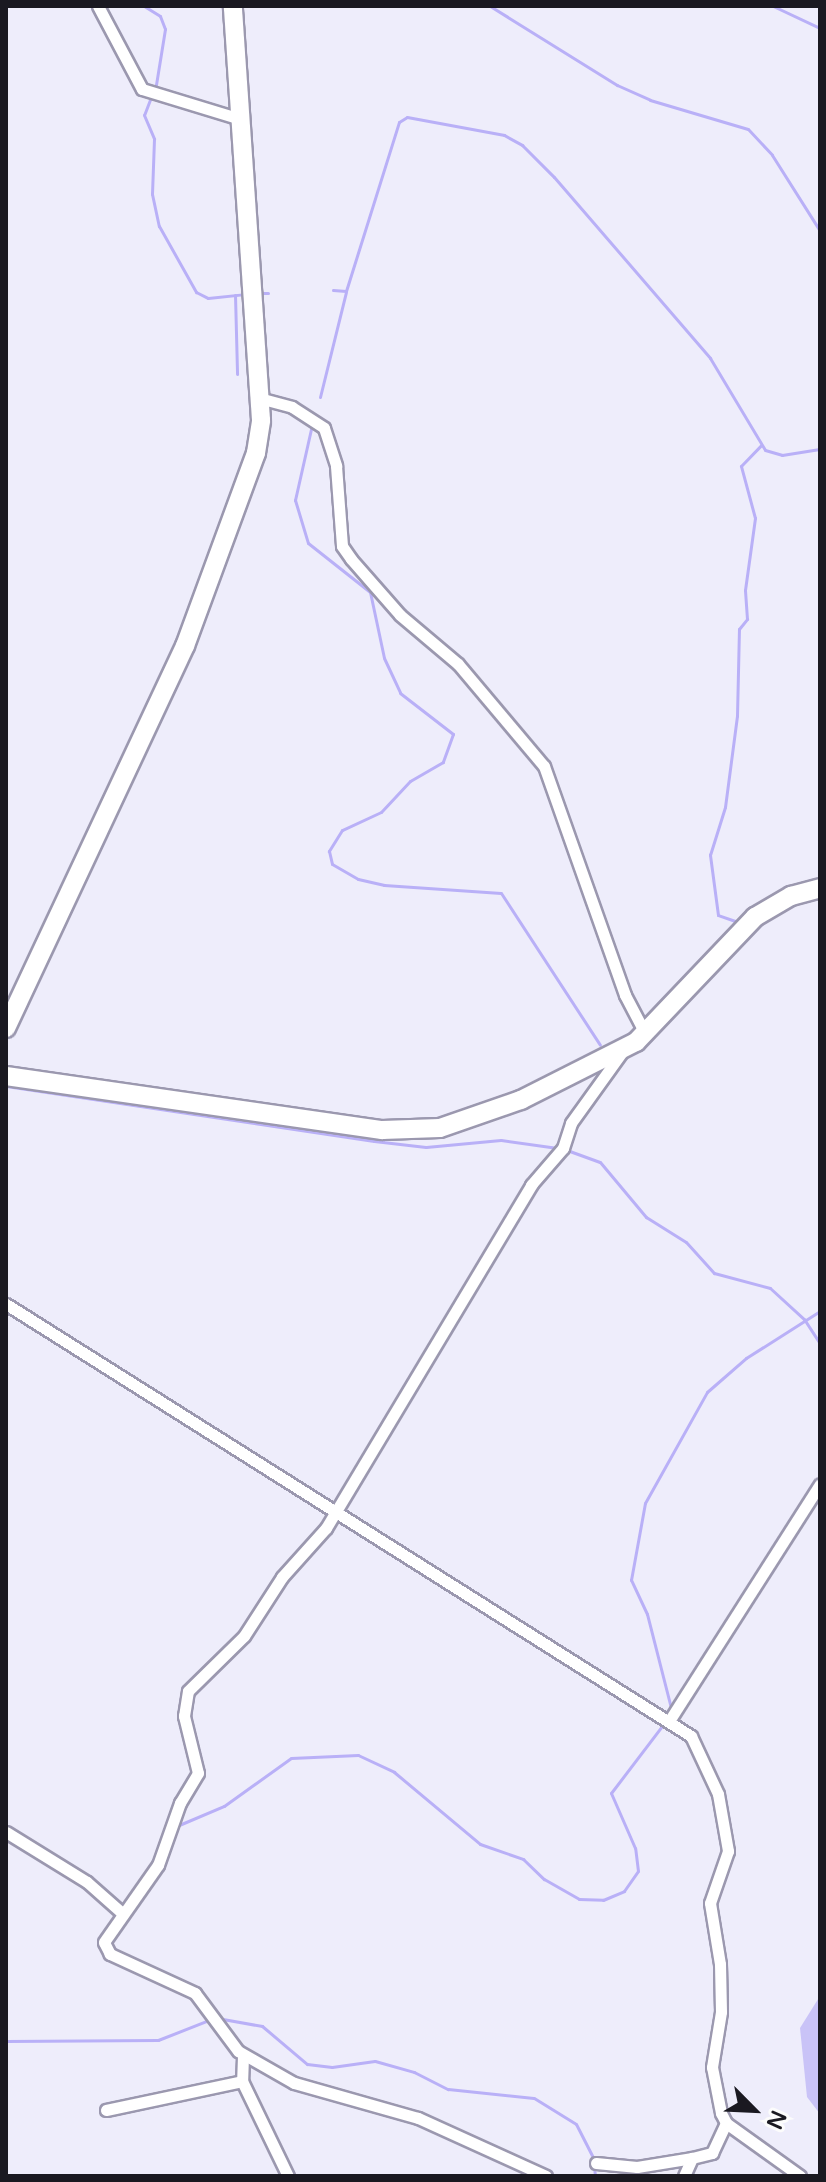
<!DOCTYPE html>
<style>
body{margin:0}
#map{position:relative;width:826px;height:2182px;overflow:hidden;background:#eeedfb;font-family:"Varela Round",sans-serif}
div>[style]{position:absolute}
.green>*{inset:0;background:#c9c3f7}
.stream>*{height:3px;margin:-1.5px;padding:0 1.5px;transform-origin:1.5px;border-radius:1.5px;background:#b9b0f7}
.roads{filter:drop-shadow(2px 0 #9b98af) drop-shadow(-2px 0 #9b98af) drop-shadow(0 2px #9b98af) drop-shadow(0 -2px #9b98af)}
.minor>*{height:11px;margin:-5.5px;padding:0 5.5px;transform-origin:5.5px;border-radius:5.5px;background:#fff}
.primary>*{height:18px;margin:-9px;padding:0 9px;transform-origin:9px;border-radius:9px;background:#fff}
span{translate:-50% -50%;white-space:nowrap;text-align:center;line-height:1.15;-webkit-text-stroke:6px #fcfcfc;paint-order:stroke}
.frame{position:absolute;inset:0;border:8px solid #1a1921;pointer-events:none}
.north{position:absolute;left:714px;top:2070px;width:80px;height:80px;-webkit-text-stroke:6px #fcfcfc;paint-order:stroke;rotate:114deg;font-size:22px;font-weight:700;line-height:32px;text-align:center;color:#1a1921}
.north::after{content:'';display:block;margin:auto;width:28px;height:36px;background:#1a1921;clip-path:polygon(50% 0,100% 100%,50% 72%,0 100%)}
</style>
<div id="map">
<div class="green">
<div style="clip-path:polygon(820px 1996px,820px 2114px,807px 2097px,800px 2028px)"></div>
</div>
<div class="stream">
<div style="left:144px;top:6px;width:19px;rotate:32deg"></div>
<div style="left:160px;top:16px;width:14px;rotate:69deg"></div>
<div style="left:165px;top:29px;width:63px;rotate:99.2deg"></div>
<div style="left:490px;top:6px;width:150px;rotate:31.9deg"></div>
<div style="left:617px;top:85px;width:36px;rotate:24deg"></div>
<div style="left:650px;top:100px;width:102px;rotate:16.5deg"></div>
<div style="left:748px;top:129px;width:35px;rotate:47deg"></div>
<div style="left:772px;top:155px;width:90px;rotate:57.7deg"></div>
<div style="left:773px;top:6px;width:52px;rotate:25.1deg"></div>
<div style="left:151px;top:97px;width:19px;rotate:111deg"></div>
<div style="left:144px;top:115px;width:26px;rotate:67deg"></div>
<div style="left:154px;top:139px;width:55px;rotate:92.1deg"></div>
<div style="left:152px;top:194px;width:33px;rotate:78deg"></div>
<div style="left:159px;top:226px;width:76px;rotate:60.7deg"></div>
<div style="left:196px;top:292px;width:13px;rotate:27deg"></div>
<div style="left:208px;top:298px;width:37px;rotate:-6deg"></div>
<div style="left:333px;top:290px;width:13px;rotate:4deg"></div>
<div style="left:346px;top:291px;width:177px;rotate:-72.6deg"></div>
<div style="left:399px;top:122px;width:9px;rotate:-32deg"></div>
<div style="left:407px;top:117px;width:99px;rotate:10.5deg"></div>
<div style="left:504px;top:135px;width:21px;rotate:29deg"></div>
<div style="left:522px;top:145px;width:45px;rotate:45deg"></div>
<div style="left:554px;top:177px;width:239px;rotate:49.2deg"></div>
<div style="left:710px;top:358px;width:107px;rotate:59.1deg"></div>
<div style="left:765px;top:450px;width:18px;rotate:16deg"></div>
<div style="left:782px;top:455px;width:38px;rotate:-9deg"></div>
<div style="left:262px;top:293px;width:6px"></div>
<div style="left:235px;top:295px;width:79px;rotate:88.5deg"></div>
<div style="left:320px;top:397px;width:108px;rotate:-76.1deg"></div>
<div style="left:311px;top:429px;width:73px;rotate:102.7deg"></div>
<div style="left:295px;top:500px;width:45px;rotate:73.2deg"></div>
<div style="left:308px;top:543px;width:79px;rotate:38.3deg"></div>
<div style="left:370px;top:592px;width:67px;rotate:78deg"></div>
<div style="left:384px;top:658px;width:38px;rotate:65deg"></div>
<div style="left:400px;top:693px;width:67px;rotate:37.7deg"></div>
<div style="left:453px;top:734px;width:30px;rotate:110deg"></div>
<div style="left:443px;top:762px;width:38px;rotate:150deg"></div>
<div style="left:410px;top:781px;width:42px;rotate:133.1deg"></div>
<div style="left:381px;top:812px;width:43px;rotate:155.2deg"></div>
<div style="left:342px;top:830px;width:25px;rotate:122deg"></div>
<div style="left:329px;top:851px;width:13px;rotate:77deg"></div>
<div style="left:332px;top:864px;width:30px;rotate:30deg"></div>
<div style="left:358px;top:879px;width:27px;rotate:13deg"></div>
<div style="left:384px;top:885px;width:117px;rotate:3.9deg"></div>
<div style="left:501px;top:893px;width:181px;rotate:56.9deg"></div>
<div style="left:738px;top:922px;width:21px;rotate:-161deg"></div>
<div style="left:718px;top:915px;width:61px;rotate:-97.6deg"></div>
<div style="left:710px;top:855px;width:50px;rotate:-72.6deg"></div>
<div style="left:725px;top:807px;width:92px;rotate:-82.5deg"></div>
<div style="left:737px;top:716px;width:87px;rotate:-88.7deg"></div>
<div style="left:739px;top:629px;width:13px;rotate:-51deg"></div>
<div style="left:747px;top:619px;width:29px;rotate:-94deg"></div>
<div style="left:745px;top:590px;width:73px;rotate:-82.1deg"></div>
<div style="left:755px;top:518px;width:54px;rotate:-105.1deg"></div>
<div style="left:741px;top:466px;width:29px;rotate:-46deg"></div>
<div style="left:6px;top:1086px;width:372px;rotate:8.5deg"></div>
<div style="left:374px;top:1141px;width:52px;rotate:6.6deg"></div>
<div style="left:426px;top:1147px;width:75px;rotate:-5.3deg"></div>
<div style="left:501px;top:1140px;width:57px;rotate:8.1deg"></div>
<div style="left:564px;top:1149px;width:38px;rotate:20deg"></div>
<div style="left:600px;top:1162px;width:72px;rotate:50.1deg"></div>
<div style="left:646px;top:1217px;width:47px;rotate:32deg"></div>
<div style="left:686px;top:1242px;width:42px;rotate:47.9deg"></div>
<div style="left:714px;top:1273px;width:58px;rotate:15deg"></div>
<div style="left:770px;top:1288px;width:46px;rotate:42.4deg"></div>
<div style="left:804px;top:1319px;width:30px;rotate:57deg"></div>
<div style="left:671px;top:1708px;width:97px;rotate:-104.3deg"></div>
<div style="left:647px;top:1614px;width:38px;rotate:-115deg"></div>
<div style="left:631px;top:1580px;width:78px;rotate:-79.7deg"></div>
<div style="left:645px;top:1503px;width:127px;rotate:-60.8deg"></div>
<div style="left:707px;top:1392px;width:52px;rotate:-41.1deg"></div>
<div style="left:746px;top:1358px;width:88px;rotate:-32.4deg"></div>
<div style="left:179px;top:1825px;width:49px;rotate:-22.9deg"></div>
<div style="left:224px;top:1806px;width:82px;rotate:-35.6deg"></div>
<div style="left:291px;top:1758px;width:67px;rotate:-2.6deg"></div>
<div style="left:358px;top:1755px;width:40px;rotate:25deg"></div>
<div style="left:394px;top:1772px;width:112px;rotate:39.9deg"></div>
<div style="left:480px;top:1844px;width:46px;rotate:19.2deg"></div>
<div style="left:523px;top:1859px;width:29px;rotate:44deg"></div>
<div style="left:544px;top:1879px;width:40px;rotate:29.7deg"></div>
<div style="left:579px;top:1899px;width:24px;rotate:2deg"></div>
<div style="left:603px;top:1900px;width:23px;rotate:-23deg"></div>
<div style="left:624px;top:1891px;width:24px;rotate:-55deg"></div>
<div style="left:638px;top:1871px;width:23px;rotate:-97deg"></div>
<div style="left:635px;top:1848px;width:60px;rotate:-113.6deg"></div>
<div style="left:611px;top:1793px;width:89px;rotate:-52.7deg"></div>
<div style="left:217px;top:2018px;width:46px;rotate:10.1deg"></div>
<div style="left:262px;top:2026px;width:59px;rotate:40.2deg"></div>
<div style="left:307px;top:2064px;width:25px;rotate:7deg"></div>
<div style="left:332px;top:2067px;width:43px;rotate:-7.9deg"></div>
<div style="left:375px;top:2061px;width:41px;rotate:15.8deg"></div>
<div style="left:414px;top:2072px;width:38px;rotate:27deg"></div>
<div style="left:448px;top:2089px;width:86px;rotate:6deg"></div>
<div style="left:534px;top:2098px;width:49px;rotate:31.8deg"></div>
<div style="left:576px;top:2124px;width:37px;rotate:63deg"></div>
<div style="left:593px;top:2157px;width:19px;rotate:84deg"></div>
<div style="left:6px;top:2041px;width:152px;rotate:-0.4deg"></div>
<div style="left:158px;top:2040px;width:55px;rotate:-21.4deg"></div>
</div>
<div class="roads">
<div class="minor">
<div style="left:98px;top:6px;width:94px;rotate:62.1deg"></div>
<div style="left:142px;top:89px;width:102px;rotate:17deg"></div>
<div style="left:259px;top:398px;width:34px;rotate:15deg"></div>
<div style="left:292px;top:407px;width:38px;rotate:33deg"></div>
<div style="left:324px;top:428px;width:40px;rotate:72deg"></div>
<div style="left:336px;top:466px;width:80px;rotate:85.7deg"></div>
<div style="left:342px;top:546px;width:16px;rotate:55deg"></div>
<div style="left:351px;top:559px;width:74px;rotate:48.8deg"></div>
<div style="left:400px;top:615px;width:76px;rotate:40.2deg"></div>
<div style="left:458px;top:664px;width:133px;rotate:49.9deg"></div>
<div style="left:544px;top:766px;width:243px;rotate:70.5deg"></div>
<div style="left:625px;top:995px;width:45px;rotate:62.3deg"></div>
<div style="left:6px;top:1304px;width:810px;rotate:32.24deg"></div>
<div style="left:691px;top:1736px;width:64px;rotate:65deg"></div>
<div style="left:718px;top:1794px;width:58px;rotate:80deg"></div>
<div style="left:728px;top:1851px;width:55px;rotate:109.1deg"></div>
<div style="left:710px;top:1903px;width:62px;rotate:80.7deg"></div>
<div style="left:720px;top:1964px;width:48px;rotate:88.8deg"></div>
<div style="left:721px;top:2012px;width:56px;rotate:99.3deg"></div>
<div style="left:712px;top:2067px;width:47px;rotate:78.9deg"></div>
<div style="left:721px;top:2113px;width:11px;rotate:63deg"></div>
<div style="left:726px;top:2123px;width:91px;rotate:35.6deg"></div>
<div style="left:671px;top:1718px;width:277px;rotate:-57.5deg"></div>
<div style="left:6px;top:1832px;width:95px;rotate:31.7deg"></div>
<div style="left:87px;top:1882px;width:47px;rotate:41.5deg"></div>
<div style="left:243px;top:2056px;width:25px;rotate:92deg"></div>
<div style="left:242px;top:2081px;width:106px;rotate:64.2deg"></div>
<div style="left:106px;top:2110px;width:139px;rotate:-12deg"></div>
<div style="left:596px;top:2163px;width:41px;rotate:5.6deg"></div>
<div style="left:637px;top:2167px;width:56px;rotate:-9.3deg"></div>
<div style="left:546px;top:2176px;width:141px;rotate:-155.6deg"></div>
<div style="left:418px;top:2118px;width:129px;rotate:-164.2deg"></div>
<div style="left:294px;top:2083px;width:64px;rotate:-150.3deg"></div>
<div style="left:238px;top:2051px;width:72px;rotate:-126.6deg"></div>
<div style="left:195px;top:1993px;width:94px;rotate:-155.4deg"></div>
<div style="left:110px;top:1954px;width:13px;rotate:-117deg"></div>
<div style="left:104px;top:1942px;width:94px;rotate:-55deg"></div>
<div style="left:158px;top:1865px;width:66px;rotate:-70.5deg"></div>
<div style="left:180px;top:1803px;width:35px;rotate:-59deg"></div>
<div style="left:198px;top:1773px;width:59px;rotate:-103.8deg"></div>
<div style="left:184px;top:1716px;width:25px;rotate:-81deg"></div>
<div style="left:188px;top:1691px;width:78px;rotate:-44.5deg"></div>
<div style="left:244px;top:1636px;width:70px;rotate:-57.2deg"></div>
<div style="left:282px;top:1577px;width:66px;rotate:-48.1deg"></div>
<div style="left:326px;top:1528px;width:400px;rotate:-59.1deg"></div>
<div style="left:531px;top:1185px;width:49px;rotate:-49.1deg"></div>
<div style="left:563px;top:1148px;width:26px;rotate:-72deg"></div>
<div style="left:571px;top:1123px;width:87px;rotate:-54.3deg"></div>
<div style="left:684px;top:2176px;width:20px;rotate:-66deg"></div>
<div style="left:692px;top:2158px;width:21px;rotate:-14deg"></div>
<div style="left:712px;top:2153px;width:33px;rotate:-65deg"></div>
</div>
<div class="primary">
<div style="left:6px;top:1028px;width:422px;rotate:-64.9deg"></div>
<div style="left:185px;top:646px;width:206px;rotate:-69.8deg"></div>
<div style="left:256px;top:453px;width:33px;rotate:-81deg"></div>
<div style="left:261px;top:420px;width:415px;rotate:-93.9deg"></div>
<div style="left:6px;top:1076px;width:380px;rotate:8.2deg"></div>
<div style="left:382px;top:1130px;width:58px;rotate:-2deg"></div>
<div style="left:440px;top:1128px;width:86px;rotate:-19.1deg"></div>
<div style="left:521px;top:1100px;width:129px;rotate:-26.8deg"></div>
<div style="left:636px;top:1042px;width:173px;rotate:-46.4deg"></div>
<div style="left:755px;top:917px;width:42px;rotate:-30.3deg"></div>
<div style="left:791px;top:896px;width:30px;rotate:-15deg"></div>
</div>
</div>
<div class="frame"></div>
<div class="north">N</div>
</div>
